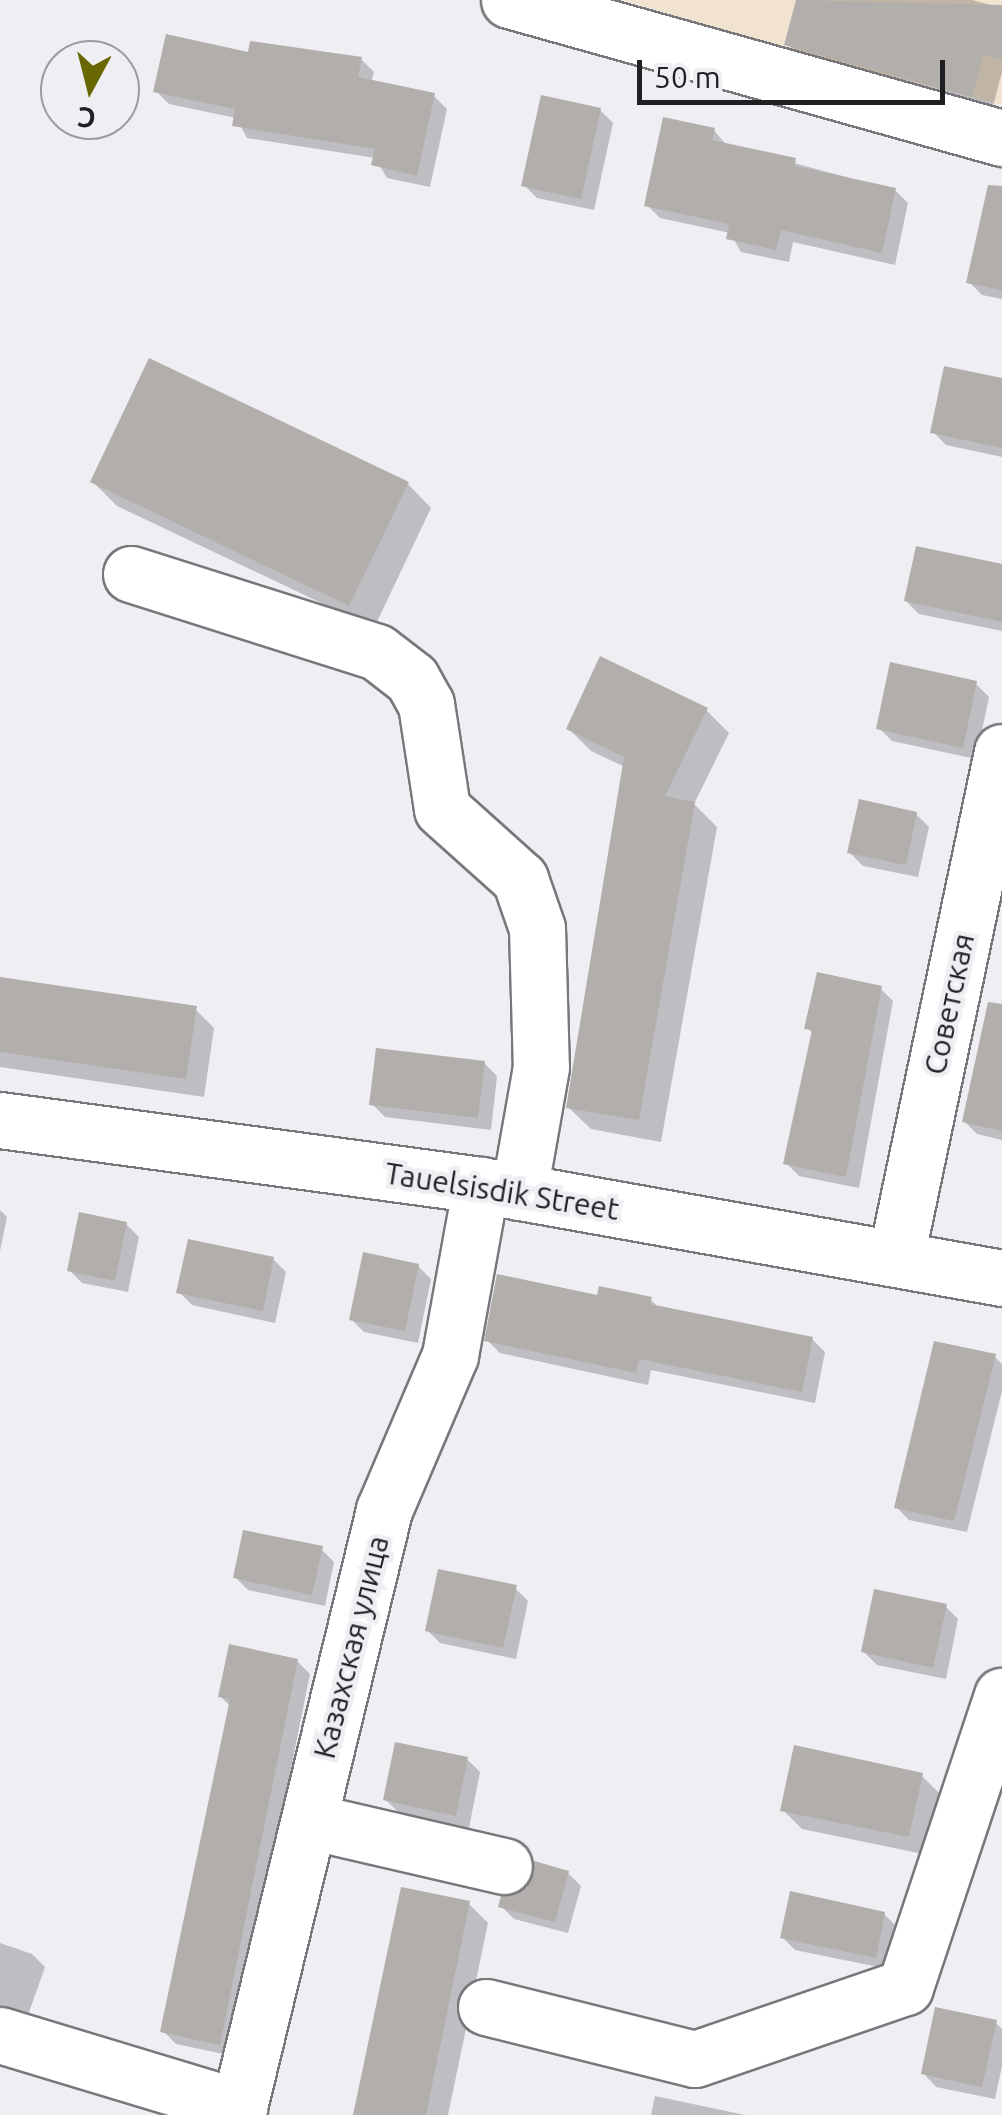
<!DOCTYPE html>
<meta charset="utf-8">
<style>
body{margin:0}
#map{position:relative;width:1002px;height:2115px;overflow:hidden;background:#eeeef3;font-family:Ubuntu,sans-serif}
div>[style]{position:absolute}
.education>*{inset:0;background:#f1e3cf}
.shadow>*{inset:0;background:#0003}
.building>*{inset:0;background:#b1aeab}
.roads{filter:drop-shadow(2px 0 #78787c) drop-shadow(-2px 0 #78787c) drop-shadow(0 2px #78787c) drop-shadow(0 -2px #78787c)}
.minor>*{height:55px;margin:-27.5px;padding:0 27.5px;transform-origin:27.5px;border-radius:27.5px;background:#fff}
span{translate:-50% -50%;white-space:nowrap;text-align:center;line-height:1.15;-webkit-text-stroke:9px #eeeef3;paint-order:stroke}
.street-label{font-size:30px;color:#202022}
.north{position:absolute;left:40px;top:40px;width:100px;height:100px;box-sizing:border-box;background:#eeeef3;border:2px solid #9c9c9f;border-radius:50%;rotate:187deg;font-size:28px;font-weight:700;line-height:40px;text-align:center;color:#202022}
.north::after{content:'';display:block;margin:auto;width:35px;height:45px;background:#696701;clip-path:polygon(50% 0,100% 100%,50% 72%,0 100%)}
.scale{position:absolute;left:637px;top:60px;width:308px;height:45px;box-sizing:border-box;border:5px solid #202022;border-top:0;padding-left:12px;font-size:30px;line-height:35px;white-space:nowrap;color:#202022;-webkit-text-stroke:8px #eeeef3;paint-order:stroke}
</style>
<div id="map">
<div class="education">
<div style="clip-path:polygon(623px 0,1002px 0,1002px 105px,783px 48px)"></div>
</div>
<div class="shadow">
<div style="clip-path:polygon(798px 0,972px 0,1002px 8px,1002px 72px,991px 114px,806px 63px,787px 44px)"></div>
<div style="clip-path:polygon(249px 55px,361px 59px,374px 72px,371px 83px,434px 96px,447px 109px,430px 187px,387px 178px,375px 158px,247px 138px,236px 118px,169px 104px,156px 91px)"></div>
<div style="clip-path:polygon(600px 110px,613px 123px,594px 210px,537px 198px,524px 185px)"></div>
<div style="clip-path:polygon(714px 130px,726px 145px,895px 190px,908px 203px,895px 265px,793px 242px,789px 262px,741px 252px,730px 233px,660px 218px,647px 205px)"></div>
<div style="clip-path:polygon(1002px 213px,1002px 299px,982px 295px,969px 282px)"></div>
<div style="clip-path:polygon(1002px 381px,1002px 457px,946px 445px,933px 432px)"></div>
<div style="clip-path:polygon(93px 482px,408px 484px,431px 508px,374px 628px,117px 506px)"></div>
<div style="clip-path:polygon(1002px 567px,1002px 631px,919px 614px,906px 601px)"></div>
<div style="clip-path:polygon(976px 684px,989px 697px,976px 759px,892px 741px,879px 728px)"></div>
<div style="clip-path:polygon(706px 710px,729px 733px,694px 804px,717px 827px,661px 1142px,591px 1129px,568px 1107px,625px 767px,591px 751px,569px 729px)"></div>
<div style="clip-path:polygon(916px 814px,929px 827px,918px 877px,863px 866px,850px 853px)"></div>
<div style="clip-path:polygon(0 980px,195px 1009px,214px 1028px,204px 1097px,0 1067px)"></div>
<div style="clip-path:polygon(880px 988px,893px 1001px,859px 1188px,799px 1176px,786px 1163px,814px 1034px,807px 1028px)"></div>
<div style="clip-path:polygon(484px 1063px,497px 1076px,491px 1130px,385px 1117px,372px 1104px)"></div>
<div style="clip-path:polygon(1002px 1069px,1002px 1140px,977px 1134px,964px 1121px)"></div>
<div style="clip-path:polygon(0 1210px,7px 1217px,0 1251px)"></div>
<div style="clip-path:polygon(126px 1224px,139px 1237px,128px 1292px,82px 1283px,69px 1270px)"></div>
<div style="clip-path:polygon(273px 1259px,286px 1272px,275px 1323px,192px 1305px,179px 1292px)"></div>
<div style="clip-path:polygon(418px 1266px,431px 1279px,418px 1343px,364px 1332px,351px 1319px)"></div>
<div style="clip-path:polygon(650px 1299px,659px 1308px,812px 1339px,825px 1352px,815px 1403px,651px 1370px,648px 1385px,500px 1353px,487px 1340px)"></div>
<div style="clip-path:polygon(994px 1356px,1002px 1364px,1002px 1391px,967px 1532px,909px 1520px,896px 1507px)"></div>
<div style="clip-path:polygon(321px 1549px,334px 1562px,325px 1606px,248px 1590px,235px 1577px)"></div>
<div style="clip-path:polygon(515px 1588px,528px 1601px,516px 1659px,440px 1643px,427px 1630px)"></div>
<div style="clip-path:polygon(945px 1606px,958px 1619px,946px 1679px,877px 1665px,864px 1652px)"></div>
<div style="clip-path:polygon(297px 1661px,310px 1674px,233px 2056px,176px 2044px,163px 2031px,231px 1707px,220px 1696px)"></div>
<div style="clip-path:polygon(467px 1759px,480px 1772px,469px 1828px,399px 1813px,386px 1800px)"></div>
<div style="clip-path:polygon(921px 1775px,940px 1794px,928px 1855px,802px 1829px,783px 1810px)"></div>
<div style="clip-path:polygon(568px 1873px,581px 1886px,568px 1933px,514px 1919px,501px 1906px)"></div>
<div style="clip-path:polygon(469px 1904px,488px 1923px,448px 2115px,355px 2115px)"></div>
<div style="clip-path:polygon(884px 1914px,897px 1927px,888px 1969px,795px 1950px,782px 1937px)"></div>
<div style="clip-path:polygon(0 1943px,32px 1954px,45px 1967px,27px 2018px,0 2009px)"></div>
<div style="clip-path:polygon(996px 2023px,1002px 2029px,1002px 2066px,995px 2099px,936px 2087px,924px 2074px)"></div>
<div style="clip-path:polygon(655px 2096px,745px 2115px,651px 2115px)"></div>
</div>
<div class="building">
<div style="clip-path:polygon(796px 0,1002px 5px,1002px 60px,983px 55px,972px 97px,784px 45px)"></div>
<div style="clip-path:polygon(166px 34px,248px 52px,250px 41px,362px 57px,358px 77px,435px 93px,417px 176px,371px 165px,375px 149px,232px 126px,235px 109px,153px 92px)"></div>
<div style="clip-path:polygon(541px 95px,601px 108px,581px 199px,521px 186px)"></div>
<div style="clip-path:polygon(663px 117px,715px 128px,712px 140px,796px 158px,795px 166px,896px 188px,882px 253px,781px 230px,776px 250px,726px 239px,729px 224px,644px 206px)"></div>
<div style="clip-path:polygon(988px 185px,1002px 186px,1002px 290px,966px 283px)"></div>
<div style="clip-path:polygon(149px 358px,409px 482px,349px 606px,90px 482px)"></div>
<div style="clip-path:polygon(944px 366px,1002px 378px,1002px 448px,930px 433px)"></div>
<div style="clip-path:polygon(916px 546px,1002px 564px,1002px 622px,904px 601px)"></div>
<div style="clip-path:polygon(600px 656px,708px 708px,665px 796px,695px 802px,639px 1120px,566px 1108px,624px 757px,566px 729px)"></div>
<div style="clip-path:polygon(890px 662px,977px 681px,963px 748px,876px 729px)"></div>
<div style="clip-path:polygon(859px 799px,917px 812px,906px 865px,847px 853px)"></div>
<div style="clip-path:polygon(817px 972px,882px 986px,846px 1177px,783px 1164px,812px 1030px,804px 1029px)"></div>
<div style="clip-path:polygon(0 977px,197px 1006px,186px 1079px,0 1052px)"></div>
<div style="clip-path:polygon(988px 1002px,1002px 1004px,1002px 1131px,962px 1122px)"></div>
<div style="clip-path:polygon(376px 1048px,485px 1061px,478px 1118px,369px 1105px)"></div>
<div style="clip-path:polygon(79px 1212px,127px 1222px,115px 1281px,67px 1271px)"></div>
<div style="clip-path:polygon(188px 1239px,274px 1257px,263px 1311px,176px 1293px)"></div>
<div style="clip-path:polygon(363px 1252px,419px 1264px,405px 1331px,349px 1320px)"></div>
<div style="clip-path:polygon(497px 1274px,597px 1295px,599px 1286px,652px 1297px,650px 1304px,813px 1337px,802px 1392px,639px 1359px,636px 1373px,484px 1341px)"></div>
<div style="clip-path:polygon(934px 1341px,996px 1354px,954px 1521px,894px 1508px)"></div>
<div style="clip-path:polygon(243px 1530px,323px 1546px,312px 1595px,233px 1578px)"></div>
<div style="clip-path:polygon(438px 1569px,517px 1585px,503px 1648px,425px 1631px)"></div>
<div style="clip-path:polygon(874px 1589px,947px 1604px,933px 1668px,861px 1652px)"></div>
<div style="clip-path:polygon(229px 1644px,298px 1659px,220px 2045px,160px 2032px,230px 1699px,218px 1697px)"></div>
<div style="clip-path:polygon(395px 1742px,468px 1757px,456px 1816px,383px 1800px)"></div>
<div style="clip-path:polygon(794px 1745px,923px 1773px,909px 1837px,780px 1811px)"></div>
<div style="clip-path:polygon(534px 1861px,569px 1871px,555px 1922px,498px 1907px,501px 1896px,527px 1887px)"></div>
<div style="clip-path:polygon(401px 1887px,470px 1901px,426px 2115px,353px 2115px)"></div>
<div style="clip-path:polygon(790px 1891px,885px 1912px,876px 1958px,780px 1938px)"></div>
<div style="clip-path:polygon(935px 2007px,997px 2020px,982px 2087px,921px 2074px)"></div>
</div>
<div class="roads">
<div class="minor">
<div style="left:509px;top:0;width:512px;rotate:15.64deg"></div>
<div style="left:131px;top:574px;width:258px;rotate:17.6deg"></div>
<div style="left:377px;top:652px;width:44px;rotate:37.6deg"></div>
<div style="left:412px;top:679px;width:29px;rotate:61deg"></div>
<div style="left:426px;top:704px;width:106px;rotate:81.3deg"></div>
<div style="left:442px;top:809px;width:105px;rotate:41.9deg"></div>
<div style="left:520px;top:879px;width:52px;rotate:70.9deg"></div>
<div style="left:537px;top:928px;width:139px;rotate:88.4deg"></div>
<div style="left:541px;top:1067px;width:127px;rotate:100deg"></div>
<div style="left:0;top:1120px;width:485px;rotate:7.7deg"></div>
<div style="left:481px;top:1185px;width:529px;rotate:10.12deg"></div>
<div style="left:896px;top:1257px;width:516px;rotate:-78.15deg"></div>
<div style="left:309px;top:1821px;width:200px;rotate:13deg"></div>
<div style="left:486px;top:2007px;width:215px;rotate:14deg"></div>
<div style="left:695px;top:2059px;width:222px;rotate:-18.9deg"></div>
<div style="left:905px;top:1987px;width:307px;rotate:-71.6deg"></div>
<div style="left:0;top:2035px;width:250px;rotate:16.8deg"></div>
<div style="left:237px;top:2115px;width:623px;rotate:-76.34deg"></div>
<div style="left:384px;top:1510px;width:168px;rotate:-66.9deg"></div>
<div style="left:450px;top:1355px;width:173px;rotate:-79.7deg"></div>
</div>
</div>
<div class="street-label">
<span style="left:949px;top:1004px;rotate:-78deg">Советская</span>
<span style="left:502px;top:1191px;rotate:9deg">Tauelsisdik Street</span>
<span style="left:351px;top:1647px;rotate:-76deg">Казахская улица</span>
</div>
<div class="north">С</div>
<div class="scale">50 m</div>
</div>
